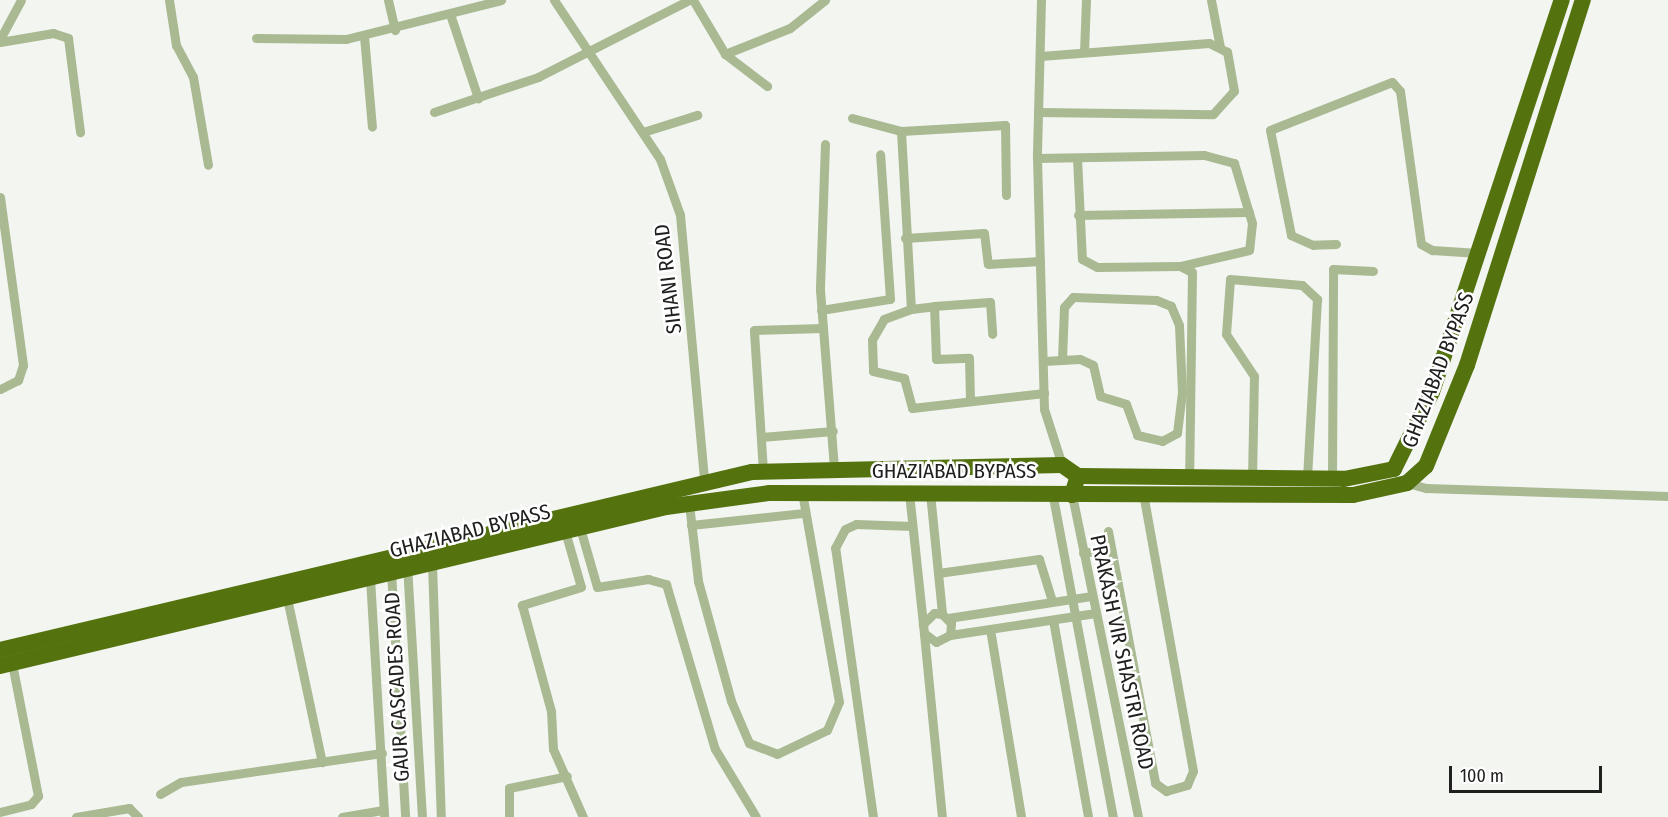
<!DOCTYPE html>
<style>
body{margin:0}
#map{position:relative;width:1668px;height:817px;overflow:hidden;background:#f3f5f1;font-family:"Fira Sans Condensed",sans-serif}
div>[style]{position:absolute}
.street>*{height:9px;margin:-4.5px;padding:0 4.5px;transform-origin:4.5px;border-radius:4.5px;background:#a9b992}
.highway>*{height:16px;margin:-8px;padding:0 8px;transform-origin:8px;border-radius:8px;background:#54730f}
span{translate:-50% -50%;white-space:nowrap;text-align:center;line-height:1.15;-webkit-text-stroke:5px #fff;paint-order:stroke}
.street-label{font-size:21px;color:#20201f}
.scale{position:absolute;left:1449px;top:766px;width:153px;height:27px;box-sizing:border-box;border:3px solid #20201f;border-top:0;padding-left:8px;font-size:18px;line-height:21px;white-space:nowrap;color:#20201f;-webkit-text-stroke:4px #fff;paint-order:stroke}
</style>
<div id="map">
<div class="street">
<div style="left:169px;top:0;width:46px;rotate:81.2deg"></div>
<div style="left:176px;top:45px;width:36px;rotate:62deg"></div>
<div style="left:193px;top:77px;width:89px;rotate:80.3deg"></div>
<div style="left:388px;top:0;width:31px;rotate:77deg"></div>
<div style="left:554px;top:0;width:191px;rotate:56.3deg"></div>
<div style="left:660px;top:159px;width:59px;rotate:70.3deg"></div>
<div style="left:680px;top:215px;width:266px;rotate:84.8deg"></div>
<div style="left:693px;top:0;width:63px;rotate:59.3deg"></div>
<div style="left:725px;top:54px;width:53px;rotate:37.3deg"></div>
<div style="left:1041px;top:0;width:158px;rotate:91.5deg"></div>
<div style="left:1037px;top:158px;width:251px;rotate:88.4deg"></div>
<div style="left:1044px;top:409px;width:59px;rotate:72.2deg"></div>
<div style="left:1211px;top:0;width:48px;rotate:79.2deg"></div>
<div style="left:450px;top:14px;width:89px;rotate:71.6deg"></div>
<div style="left:364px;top:36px;width:91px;rotate:85deg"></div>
<div style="left:256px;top:38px;width:90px;rotate:0.6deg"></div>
<div style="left:346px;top:39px;width:160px;rotate:-14.1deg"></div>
<div style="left:0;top:39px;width:44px;rotate:-61.7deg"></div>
<div style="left:0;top:42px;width:54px;rotate:-9.6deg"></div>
<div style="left:53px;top:33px;width:16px;rotate:18deg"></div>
<div style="left:68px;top:38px;width:95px;rotate:82.7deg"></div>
<div style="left:1084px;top:52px;width:52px;rotate:-87.8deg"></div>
<div style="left:725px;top:54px;width:70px;rotate:-21.8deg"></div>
<div style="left:790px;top:28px;width:45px;rotate:-38.7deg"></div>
<div style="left:434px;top:112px;width:110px;rotate:-18.6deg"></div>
<div style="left:538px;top:77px;width:169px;rotate:-27deg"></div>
<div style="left:1038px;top:112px;width:175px;rotate:0.7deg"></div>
<div style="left:1213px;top:114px;width:31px;rotate:-48deg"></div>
<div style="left:1234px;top:91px;width:40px;rotate:-100deg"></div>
<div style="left:1227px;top:52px;width:20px;rotate:-153deg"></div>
<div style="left:1209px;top:43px;width:169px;rotate:175.6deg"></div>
<div style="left:852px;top:118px;width:51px;rotate:14.9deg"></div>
<div style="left:643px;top:132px;width:57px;rotate:-17.5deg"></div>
<div style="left:825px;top:144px;width:146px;rotate:92deg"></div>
<div style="left:820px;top:290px;width:178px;rotate:85.5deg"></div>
<div style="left:1037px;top:158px;width:167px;rotate:-1deg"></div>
<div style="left:1204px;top:155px;width:31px;rotate:15deg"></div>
<div style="left:1234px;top:163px;width:63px;rotate:73.3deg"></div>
<div style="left:1252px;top:223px;width:27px;rotate:96deg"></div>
<div style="left:1249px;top:250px;width:70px;rotate:166.8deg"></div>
<div style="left:1077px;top:158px;width:101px;rotate:87.2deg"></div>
<div style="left:1082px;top:259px;width:17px;rotate:28deg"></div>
<div style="left:1097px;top:267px;width:83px;rotate:-0.7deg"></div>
<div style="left:1180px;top:266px;width:13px;rotate:27deg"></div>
<div style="left:1192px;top:272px;width:206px;rotate:90.8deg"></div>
<div style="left:1006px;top:195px;width:70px;rotate:-90.8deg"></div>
<div style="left:1005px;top:125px;width:104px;rotate:176.7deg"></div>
<div style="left:901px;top:131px;width:178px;rotate:86.8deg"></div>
<div style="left:911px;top:309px;width:29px;rotate:160deg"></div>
<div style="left:884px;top:319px;width:24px;rotate:120deg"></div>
<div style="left:872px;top:340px;width:31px;rotate:88deg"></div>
<div style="left:873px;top:371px;width:32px;rotate:13deg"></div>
<div style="left:904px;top:378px;width:31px;rotate:75deg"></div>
<div style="left:912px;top:408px;width:133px;rotate:-6.5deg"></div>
<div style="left:0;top:197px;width:170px;rotate:82.2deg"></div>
<div style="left:23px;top:365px;width:16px;rotate:108deg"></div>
<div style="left:18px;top:380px;width:20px;rotate:153deg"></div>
<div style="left:1078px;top:215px;width:171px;rotate:-1deg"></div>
<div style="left:905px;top:238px;width:79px;rotate:-3.6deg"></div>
<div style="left:984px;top:233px;width:31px;rotate:83deg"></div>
<div style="left:988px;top:264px;width:52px;rotate:-3.3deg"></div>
<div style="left:1336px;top:244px;width:23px;rotate:178deg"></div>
<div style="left:1313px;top:245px;width:24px;rotate:-156deg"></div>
<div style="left:1291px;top:235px;width:107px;rotate:-101.3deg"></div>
<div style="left:1270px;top:130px;width:131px;rotate:-21.5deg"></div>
<div style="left:1392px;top:82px;width:12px;rotate:48deg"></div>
<div style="left:1400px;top:91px;width:154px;rotate:82.2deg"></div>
<div style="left:1421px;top:244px;width:13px;rotate:29deg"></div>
<div style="left:1432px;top:250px;width:46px;rotate:3.7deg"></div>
<div style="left:934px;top:306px;width:56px;rotate:-4.1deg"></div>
<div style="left:990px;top:302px;width:32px;rotate:86deg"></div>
<div style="left:911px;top:309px;width:23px;rotate:-7deg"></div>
<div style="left:934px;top:306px;width:53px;rotate:87.8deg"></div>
<div style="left:936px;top:359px;width:33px;rotate:-2deg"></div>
<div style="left:969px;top:358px;width:42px;rotate:88.6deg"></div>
<div style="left:821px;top:310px;width:70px;rotate:-9.1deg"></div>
<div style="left:890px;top:299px;width:145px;rotate:-93.9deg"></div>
<div style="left:1044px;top:361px;width:36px;rotate:-3deg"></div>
<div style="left:1080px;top:359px;width:14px;rotate:25deg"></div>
<div style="left:1093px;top:365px;width:32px;rotate:77deg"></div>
<div style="left:1100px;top:396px;width:27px;rotate:17deg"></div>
<div style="left:1126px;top:404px;width:33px;rotate:70deg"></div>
<div style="left:1137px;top:435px;width:26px;rotate:13deg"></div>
<div style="left:1162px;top:441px;width:17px;rotate:-28deg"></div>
<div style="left:1177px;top:433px;width:41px;rotate:-83deg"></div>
<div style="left:1182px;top:392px;width:67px;rotate:-92.6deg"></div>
<div style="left:1179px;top:325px;width:21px;rotate:-113deg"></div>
<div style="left:1171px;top:306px;width:16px;rotate:-158deg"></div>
<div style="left:1156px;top:300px;width:83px;rotate:-177.9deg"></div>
<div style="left:1073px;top:297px;width:13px;rotate:132deg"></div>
<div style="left:1064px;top:307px;width:52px;rotate:92.2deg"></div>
<div style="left:761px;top:437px;width:72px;rotate:-4.8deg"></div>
<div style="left:763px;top:471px;width:141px;rotate:-93.7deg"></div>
<div style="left:754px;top:330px;width:69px;rotate:-1.7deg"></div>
<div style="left:1252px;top:479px;width:103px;rotate:-88.9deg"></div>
<div style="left:1254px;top:376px;width:50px;rotate:-123.7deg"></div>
<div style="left:1226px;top:334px;width:55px;rotate:-85.8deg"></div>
<div style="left:1230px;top:279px;width:72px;rotate:4.8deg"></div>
<div style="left:1302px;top:285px;width:21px;rotate:43deg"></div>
<div style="left:1317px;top:299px;width:180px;rotate:93.2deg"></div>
<div style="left:1332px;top:479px;width:210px;rotate:-89.7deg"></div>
<div style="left:1333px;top:269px;width:40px;rotate:2.9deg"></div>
<div style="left:1407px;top:483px;width:20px;rotate:15deg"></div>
<div style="left:1426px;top:488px;width:242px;rotate:1.9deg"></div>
<div style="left:909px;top:493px;width:132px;rotate:83.9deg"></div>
<div style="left:930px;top:493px;width:122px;rotate:84.3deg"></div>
<div style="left:1072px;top:495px;width:329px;rotate:78.4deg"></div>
<div style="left:1053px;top:497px;width:326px;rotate:79.4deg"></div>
<div style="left:689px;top:504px;width:78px;rotate:83.3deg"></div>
<div style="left:698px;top:581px;width:124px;rotate:74.6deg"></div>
<div style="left:731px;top:701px;width:46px;rotate:66.8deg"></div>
<div style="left:749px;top:743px;width:30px;rotate:21deg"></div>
<div style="left:777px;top:754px;width:55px;rotate:-25.6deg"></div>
<div style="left:827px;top:730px;width:30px;rotate:-67deg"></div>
<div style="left:839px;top:702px;width:212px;rotate:-100deg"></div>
<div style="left:691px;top:525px;width:114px;rotate:-6.1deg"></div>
<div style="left:580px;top:528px;width:61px;rotate:73.9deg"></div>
<div style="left:597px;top:587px;width:52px;rotate:-8.9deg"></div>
<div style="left:648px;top:579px;width:19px;rotate:16deg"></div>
<div style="left:666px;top:584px;width:172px;rotate:73.5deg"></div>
<div style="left:715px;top:749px;width:79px;rotate:58.9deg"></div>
<div style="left:565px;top:531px;width:58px;rotate:74.1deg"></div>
<div style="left:581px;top:587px;width:62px;rotate:163deg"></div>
<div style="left:522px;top:605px;width:110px;rotate:74.7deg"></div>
<div style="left:551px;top:711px;width:38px;rotate:87deg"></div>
<div style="left:553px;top:749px;width:74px;rotate:66.2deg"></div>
<div style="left:1108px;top:531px;width:256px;rotate:79.4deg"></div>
<div style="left:1155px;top:783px;width:14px;rotate:36deg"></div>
<div style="left:1166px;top:791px;width:22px;rotate:-16deg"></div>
<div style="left:1187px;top:785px;width:15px;rotate:-67deg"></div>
<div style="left:1193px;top:771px;width:281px;rotate:-100.2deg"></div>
<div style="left:1083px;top:553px;width:28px;rotate:-10deg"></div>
<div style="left:432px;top:564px;width:253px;rotate:88deg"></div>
<div style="left:407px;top:565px;width:252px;rotate:86.6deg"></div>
<div style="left:391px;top:571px;width:246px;rotate:86.7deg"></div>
<div style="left:938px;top:573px;width:102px;rotate:-7.9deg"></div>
<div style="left:1039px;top:559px;width:44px;rotate:72.8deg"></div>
<div style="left:370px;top:578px;width:239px;rotate:86.6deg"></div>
<div style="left:287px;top:598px;width:168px;rotate:78deg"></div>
<div style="left:948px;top:618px;width:146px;rotate:-8.7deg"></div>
<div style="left:1053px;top:620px;width:200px;rotate:79.9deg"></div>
<div style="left:990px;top:629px;width:191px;rotate:80.6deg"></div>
<div style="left:924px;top:634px;width:184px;rotate:84.4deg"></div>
<div style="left:950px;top:635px;width:12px;rotate:-85deg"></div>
<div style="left:951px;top:623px;width:13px;rotate:-135deg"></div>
<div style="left:942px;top:614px;width:8px;rotate:-173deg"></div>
<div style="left:934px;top:613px;width:16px;rotate:135deg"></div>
<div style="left:923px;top:624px;width:9px;rotate:84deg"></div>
<div style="left:924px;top:633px;width:15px;rotate:37deg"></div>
<div style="left:936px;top:642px;width:16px;rotate:-27deg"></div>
<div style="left:950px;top:635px;width:147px;rotate:-8.6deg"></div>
<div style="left:160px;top:794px;width:24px;rotate:-30deg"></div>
<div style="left:181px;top:782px;width:203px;rotate:-8.2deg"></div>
<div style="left:0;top:812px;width:32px;rotate:-14deg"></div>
<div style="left:31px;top:804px;width:11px;rotate:-49deg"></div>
<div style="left:38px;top:796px;width:136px;rotate:-101.1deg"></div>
<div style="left:76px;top:817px;width:54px;rotate:-9.6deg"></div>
<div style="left:129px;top:808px;width:13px;rotate:45deg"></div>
<div style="left:342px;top:817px;width:42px;rotate:-9.7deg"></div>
<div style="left:509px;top:817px;width:29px;rotate:-90deg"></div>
<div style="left:509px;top:788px;width:59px;rotate:-11.7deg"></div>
<div style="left:873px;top:817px;width:272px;rotate:-98deg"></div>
<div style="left:835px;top:548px;width:21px;rotate:-62deg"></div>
<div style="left:845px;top:529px;width:12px;rotate:-24deg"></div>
<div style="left:856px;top:524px;width:56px;rotate:2deg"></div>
</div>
<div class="highway">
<div style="left:1078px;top:476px;width:266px;rotate:0.6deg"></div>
<div style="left:1344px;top:479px;width:51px;rotate:-11.3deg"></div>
<div style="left:1394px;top:469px;width:86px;rotate:-63.7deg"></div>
<div style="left:1432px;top:392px;width:413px;rotate:-71.7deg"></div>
<div style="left:0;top:650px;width:773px;rotate:-13.32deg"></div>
<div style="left:752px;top:472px;width:310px;rotate:-1.3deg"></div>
<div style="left:1062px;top:465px;width:19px;rotate:35deg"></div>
<div style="left:1078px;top:476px;width:20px;rotate:108deg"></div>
<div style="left:0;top:666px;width:685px;rotate:-13.43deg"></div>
<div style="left:666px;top:507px;width:105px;rotate:-7.7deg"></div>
<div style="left:770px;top:493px;width:583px;rotate:0.2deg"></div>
<div style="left:1353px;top:495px;width:55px;rotate:-12.5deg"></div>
<div style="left:1407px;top:483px;width:25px;rotate:-42deg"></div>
<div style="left:1426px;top:466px;width:109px;rotate:-67.9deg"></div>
<div style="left:1467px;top:365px;width:383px;rotate:-72.4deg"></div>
</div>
<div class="street-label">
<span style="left:668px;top:279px;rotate:-97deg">SIHANI ROAD</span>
<span style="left:1438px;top:370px;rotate:-69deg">GHAZIABAD BYPASS</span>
<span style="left:954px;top:471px">GHAZIABAD BYPASS</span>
<span style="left:470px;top:531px;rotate:-14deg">GHAZIABAD BYPASS</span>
<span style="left:1122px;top:652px;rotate:78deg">PRAKASH VIR SHASTRI ROAD</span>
<span style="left:397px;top:687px;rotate:-93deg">GAUR CASCADES ROAD</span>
</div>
<div class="scale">100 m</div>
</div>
